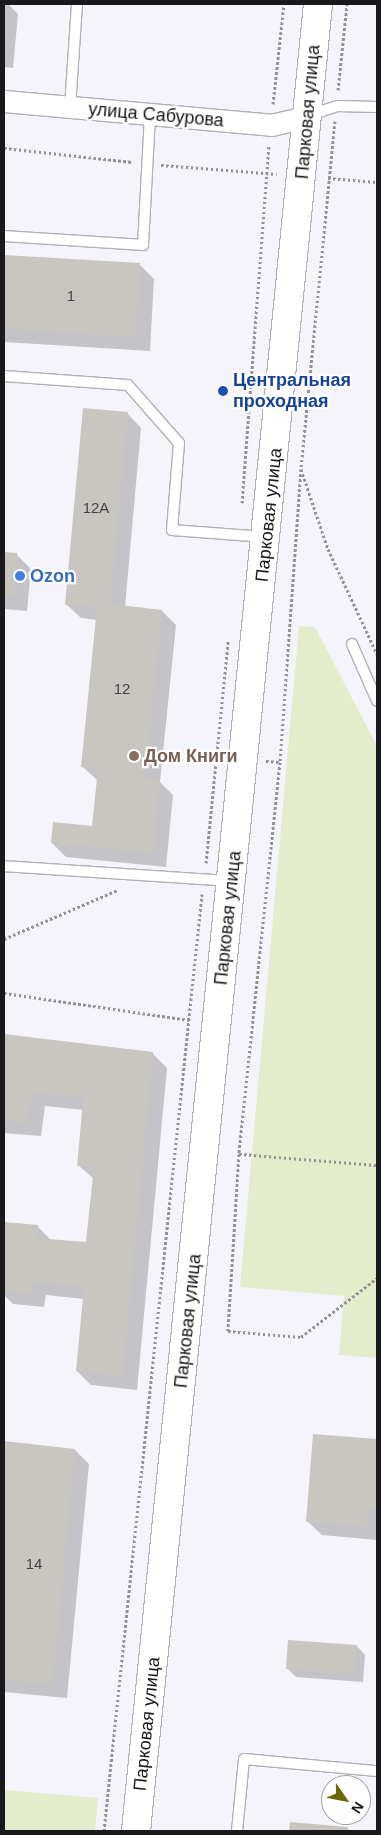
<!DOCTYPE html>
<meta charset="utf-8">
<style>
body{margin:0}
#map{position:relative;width:381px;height:1835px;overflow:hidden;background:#f5f4fb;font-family:Helvetica,sans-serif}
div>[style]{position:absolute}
.green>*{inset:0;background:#e3edcb}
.shadow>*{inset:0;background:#0003}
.building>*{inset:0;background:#c9c5c0}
.path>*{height:3px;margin-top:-1.5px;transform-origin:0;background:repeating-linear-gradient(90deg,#939297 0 2.5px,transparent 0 5px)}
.roads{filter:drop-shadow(1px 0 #b1b0b6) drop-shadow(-1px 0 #b1b0b6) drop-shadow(0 1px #b1b0b6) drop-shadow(0 -1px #b1b0b6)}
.service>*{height:10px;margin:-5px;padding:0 5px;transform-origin:5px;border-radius:5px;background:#fff}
.minor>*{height:21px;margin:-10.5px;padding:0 10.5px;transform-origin:10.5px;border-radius:10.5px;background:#fff}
.primary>*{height:28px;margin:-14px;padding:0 14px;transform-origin:14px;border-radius:14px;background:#fff}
.dots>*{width:14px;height:14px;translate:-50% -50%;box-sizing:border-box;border:2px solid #fff;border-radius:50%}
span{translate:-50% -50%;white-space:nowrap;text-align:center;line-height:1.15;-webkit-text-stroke:4.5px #fff;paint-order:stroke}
.number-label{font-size:15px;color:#454444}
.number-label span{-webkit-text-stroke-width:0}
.street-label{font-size:18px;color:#19191b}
.transit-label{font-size:18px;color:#164399;font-weight:700}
.left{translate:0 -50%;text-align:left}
.shop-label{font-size:18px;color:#366cbe;font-weight:700}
.education-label{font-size:18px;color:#785e54;font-weight:700}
.frame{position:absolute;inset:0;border:5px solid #19191b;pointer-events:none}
.north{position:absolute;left:321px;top:1775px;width:50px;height:50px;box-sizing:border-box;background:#fff;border:1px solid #a3a3a4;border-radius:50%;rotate:123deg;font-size:14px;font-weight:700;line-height:20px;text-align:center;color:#19191b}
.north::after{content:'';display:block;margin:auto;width:18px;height:22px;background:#6b6903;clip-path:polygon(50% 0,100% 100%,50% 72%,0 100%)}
</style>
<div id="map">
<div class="green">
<div style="clip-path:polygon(299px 626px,315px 627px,377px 746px,377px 1358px,339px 1355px,344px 1296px,240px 1287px)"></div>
<div style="clip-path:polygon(4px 1790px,98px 1798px,95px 1831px,4px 1831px)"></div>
</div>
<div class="shadow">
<div style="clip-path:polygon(4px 4px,8px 4px,18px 14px,13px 68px,4px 67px)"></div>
<div style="clip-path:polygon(4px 257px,140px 265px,154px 279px,150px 351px,4px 342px)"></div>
<div style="clip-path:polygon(127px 413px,141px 428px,125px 607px,162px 611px,176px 625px,160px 782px,173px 795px,166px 867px,66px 857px,52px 843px,93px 827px,98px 781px,83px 767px,97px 620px,81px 618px,66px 604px)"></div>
<div style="clip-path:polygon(4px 554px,17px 555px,31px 569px,27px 611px,4px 609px)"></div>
<div style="clip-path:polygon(4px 1035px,153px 1054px,167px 1068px,137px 1390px,91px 1385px,77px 1371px,84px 1299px,46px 1295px,44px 1307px,13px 1304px,4px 1295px,5px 1223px,37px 1226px,51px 1240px,87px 1243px,94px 1179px,78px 1165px,84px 1110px,45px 1106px,41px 1136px,4px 1133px)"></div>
<div style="clip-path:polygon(314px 1436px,377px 1441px,377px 1540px,322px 1535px,307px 1521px)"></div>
<div style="clip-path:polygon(4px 1443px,75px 1450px,89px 1464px,67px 1698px,4px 1692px)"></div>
<div style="clip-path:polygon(357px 1646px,365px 1655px,363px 1682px,296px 1677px,287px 1668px)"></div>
<div style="clip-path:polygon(291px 1823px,347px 1828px,350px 1831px,290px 1831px)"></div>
</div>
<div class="building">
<div style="clip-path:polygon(4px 255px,140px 263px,136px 337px,4px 329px)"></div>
<div style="clip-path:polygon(83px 408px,128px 412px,110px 604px,162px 610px,145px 778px,160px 780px,153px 853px,51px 843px,53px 822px,92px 826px,98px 769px,81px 767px,97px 607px,65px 605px)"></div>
<div style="clip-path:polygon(4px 552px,17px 553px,14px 597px,4px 597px)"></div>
<div style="clip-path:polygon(4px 1034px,153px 1052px,123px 1376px,76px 1371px,84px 1287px,32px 1282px,31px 1294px,4px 1291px,4px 1222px,38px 1225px,36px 1238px,86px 1242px,94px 1166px,77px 1166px,86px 1068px,82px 1098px,32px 1092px,27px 1123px,4px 1121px)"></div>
<div style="clip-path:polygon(313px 1434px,377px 1439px,377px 1510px,368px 1509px,366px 1526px,306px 1522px)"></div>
<div style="clip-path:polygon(4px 1441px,75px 1449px,53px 1685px,4px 1680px)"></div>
<div style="clip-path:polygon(288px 1640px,357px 1645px,355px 1674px,286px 1669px)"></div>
<div style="clip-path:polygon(290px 1822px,348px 1827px,347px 1831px,289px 1831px)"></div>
</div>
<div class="path">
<div style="left:338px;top:90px;width:86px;rotate:-84deg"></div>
<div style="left:273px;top:104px;width:101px;rotate:-83.7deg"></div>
<div style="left:335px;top:121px;width:350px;rotate:95.6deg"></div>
<div style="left:301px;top:469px;width:84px;rotate:71.4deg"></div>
<div style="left:328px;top:549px;width:116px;rotate:65deg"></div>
<div style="left:4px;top:148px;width:129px;rotate:6.2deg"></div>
<div style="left:161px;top:165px;width:116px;rotate:4.4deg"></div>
<div style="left:328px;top:178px;width:49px;rotate:4.7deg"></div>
<div style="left:301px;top:469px;width:294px;rotate:94.1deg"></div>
<div style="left:280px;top:762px;width:394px;rotate:96deg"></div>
<div style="left:239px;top:1154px;width:177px;rotate:93.6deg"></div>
<div style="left:228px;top:1331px;width:73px;rotate:4.7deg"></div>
<div style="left:301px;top:1337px;width:96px;rotate:-37.8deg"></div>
<div style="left:242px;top:503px;width:359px;rotate:-85.7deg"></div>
<div style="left:266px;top:761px;width:14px;rotate:4deg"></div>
<div style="left:206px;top:863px;width:223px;rotate:-84.3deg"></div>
<div style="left:4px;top:939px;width:124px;rotate:-23.3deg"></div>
<div style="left:4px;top:993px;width:187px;rotate:8.3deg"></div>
<div style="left:239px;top:1154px;width:138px;rotate:4.6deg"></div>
<div style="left:104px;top:1831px;width:942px;rotate:-84.03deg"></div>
</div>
<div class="roads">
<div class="service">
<div style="left:70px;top:107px;width:103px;rotate:-86.1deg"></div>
<div style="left:310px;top:115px;width:28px;rotate:-18deg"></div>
<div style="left:337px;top:106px;width:40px;rotate:1.4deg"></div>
<div style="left:4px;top:236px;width:139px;rotate:3.7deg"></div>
<div style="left:143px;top:245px;width:130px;rotate:-86.9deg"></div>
<div style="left:4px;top:376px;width:124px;rotate:4.2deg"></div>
<div style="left:128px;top:385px;width:77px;rotate:48.7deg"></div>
<div style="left:179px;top:443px;width:87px;rotate:94.6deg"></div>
<div style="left:172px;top:530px;width:93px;rotate:4.3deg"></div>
<div style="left:352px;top:644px;width:62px;rotate:66.3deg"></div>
<div style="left:4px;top:866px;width:227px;rotate:3.8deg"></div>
<div style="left:237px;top:1831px;width:72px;rotate:-84.4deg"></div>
<div style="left:244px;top:1759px;width:134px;rotate:5.2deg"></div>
</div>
<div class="minor">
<div style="left:4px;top:101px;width:268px;rotate:5.1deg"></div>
<div style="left:271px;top:125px;width:37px;rotate:-13deg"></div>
</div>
<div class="primary">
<div style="left:136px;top:1831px;width:1836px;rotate:-84.31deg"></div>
</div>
</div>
<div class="dots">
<div style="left:223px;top:391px;background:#1a4fb4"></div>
<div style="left:20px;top:576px;background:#3f7fe0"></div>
<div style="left:134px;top:756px;background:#8d6e63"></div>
</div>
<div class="number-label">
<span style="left:71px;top:296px">1</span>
<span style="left:96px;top:508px">12А</span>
<span style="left:122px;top:689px">12</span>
<span style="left:34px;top:1564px">14</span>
</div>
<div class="street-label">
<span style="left:308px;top:112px;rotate:-85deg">Парковая улица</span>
<span style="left:156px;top:115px;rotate:5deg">улица Сабурова</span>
<span style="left:269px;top:515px;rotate:-84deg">Парковая улица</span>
<span style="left:228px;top:918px;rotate:-84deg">Парковая улица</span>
<span style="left:188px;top:1321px;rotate:-84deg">Парковая улица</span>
<span style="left:147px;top:1724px;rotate:-84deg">Парковая улица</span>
</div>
<div class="transit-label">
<span class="left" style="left:233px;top:391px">Центральная<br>проходная</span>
</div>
<div class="shop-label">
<span class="left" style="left:30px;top:576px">Ozon</span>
</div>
<div class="education-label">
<span class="left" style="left:144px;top:756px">Дом Книги</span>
</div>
<div class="frame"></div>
<div class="north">N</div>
</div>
